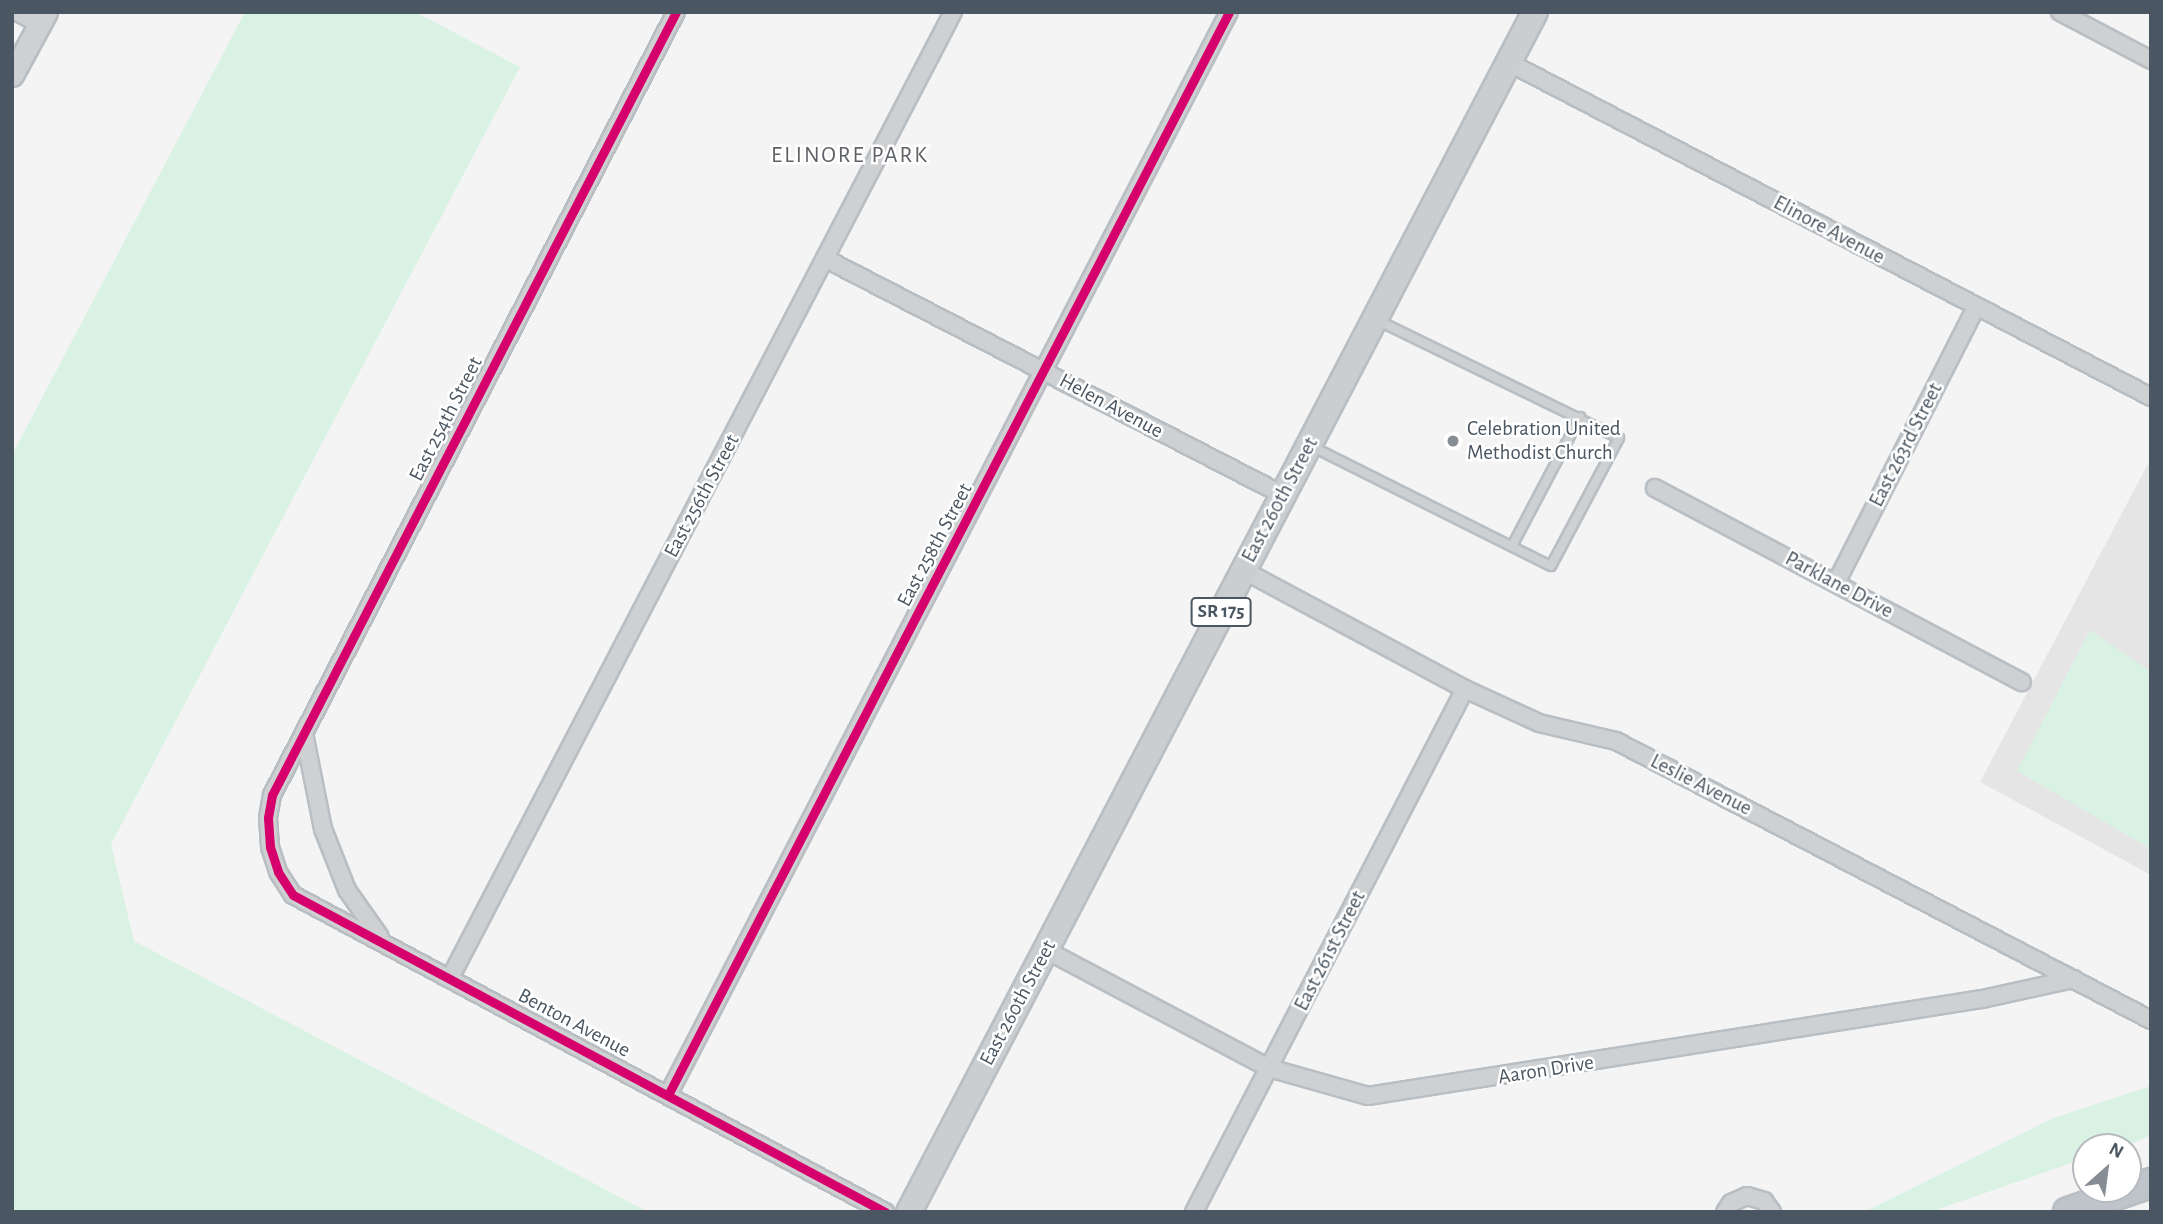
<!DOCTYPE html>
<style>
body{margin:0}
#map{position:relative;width:2163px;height:1224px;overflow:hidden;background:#f4f4f4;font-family:"Alegreya Sans",sans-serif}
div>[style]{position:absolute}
.education>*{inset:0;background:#e6e5e6}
.green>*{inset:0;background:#d9f2e3}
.roads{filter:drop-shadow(2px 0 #b9bec3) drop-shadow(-2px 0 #b9bec3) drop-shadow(0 2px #b9bec3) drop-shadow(0 -2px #b9bec3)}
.lane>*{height:8px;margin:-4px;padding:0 4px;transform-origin:4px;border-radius:4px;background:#ced0d2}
.street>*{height:16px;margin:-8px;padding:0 8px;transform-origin:8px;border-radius:8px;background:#ced0d2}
.secondary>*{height:21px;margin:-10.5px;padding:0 10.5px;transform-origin:10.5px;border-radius:10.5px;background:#ced0d4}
.primary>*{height:24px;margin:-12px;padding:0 12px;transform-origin:12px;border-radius:12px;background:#caced1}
.highway>*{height:28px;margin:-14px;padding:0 14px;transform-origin:14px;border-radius:14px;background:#bec4c9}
.cycleway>*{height:9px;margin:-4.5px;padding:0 4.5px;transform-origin:4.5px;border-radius:4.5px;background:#d6006c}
.dots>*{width:19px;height:19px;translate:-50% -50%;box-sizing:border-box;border:4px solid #fff;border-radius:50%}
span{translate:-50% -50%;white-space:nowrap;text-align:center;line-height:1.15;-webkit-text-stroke:5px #fff;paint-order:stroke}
.shield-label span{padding:2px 5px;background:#fff;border:2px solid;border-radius:5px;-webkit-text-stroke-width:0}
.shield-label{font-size:19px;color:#4a5661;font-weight:700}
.street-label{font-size:21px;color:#4a5661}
.poi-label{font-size:21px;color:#4a5661}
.left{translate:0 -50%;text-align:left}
.neighbourhood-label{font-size:23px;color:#5f6368;letter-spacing:2px}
.frame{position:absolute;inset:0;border:14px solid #4a5661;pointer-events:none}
.north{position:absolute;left:2072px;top:1133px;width:70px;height:70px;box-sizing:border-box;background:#fff;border:2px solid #b7bbc0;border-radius:50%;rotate:28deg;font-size:19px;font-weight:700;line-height:28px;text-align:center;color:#4a5661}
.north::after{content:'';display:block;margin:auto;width:24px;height:32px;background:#868d94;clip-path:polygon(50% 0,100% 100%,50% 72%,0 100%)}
</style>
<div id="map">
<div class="education">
<div style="clip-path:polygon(2151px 458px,2151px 875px,1980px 782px)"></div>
</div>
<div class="green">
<div style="clip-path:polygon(245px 12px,415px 12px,520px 67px,111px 844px,134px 941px,648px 1212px,12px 1212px,12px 455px)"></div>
<div style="clip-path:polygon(2090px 630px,2151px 672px,2151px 849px,2017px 771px)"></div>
<div style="clip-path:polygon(2151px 1086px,2151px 1135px,2125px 1147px,2086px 1147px,2086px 1158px,1930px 1212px,1864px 1212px,2053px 1118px)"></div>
</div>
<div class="roads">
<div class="lane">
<div style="left:1311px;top:446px;width:268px;rotate:26.6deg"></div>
<div style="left:1551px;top:566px;width:145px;rotate:-62deg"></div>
<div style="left:1619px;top:438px;width:269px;rotate:-154deg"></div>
<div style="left:1512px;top:546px;width:146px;rotate:-62.2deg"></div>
</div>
<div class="street">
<div style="left:17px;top:12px;width:26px;rotate:28deg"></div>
<div style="left:676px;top:12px;width:881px;rotate:117.29deg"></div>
<div style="left:272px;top:795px;width:23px;rotate:100deg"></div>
<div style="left:268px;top:818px;width:29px;rotate:86deg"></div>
<div style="left:270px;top:847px;width:26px;rotate:72deg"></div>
<div style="left:278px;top:872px;width:27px;rotate:57deg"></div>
<div style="left:293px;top:895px;width:672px;rotate:28.17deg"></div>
<div style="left:2060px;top:12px;width:103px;rotate:27.8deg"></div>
<div style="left:1508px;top:62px;width:725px;rotate:27.52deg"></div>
<div style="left:826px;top:259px;width:514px;rotate:27.31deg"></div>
<div style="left:1655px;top:488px;width:415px;rotate:27.9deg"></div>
<div style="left:1243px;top:570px;width:252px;rotate:28.2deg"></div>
<div style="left:1465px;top:689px;width:81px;rotate:24.7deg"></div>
<div style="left:1539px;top:723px;width:79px;rotate:13.2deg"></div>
<div style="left:1616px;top:741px;width:603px;rotate:27.54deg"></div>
<div style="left:1836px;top:583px;width:309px;rotate:-63.1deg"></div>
<div style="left:304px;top:733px;width:98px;rotate:78.8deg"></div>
<div style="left:323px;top:829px;width:66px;rotate:68.5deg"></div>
<div style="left:347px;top:890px;width:57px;rotate:54.9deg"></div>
<div style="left:1046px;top:950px;width:252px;rotate:27.9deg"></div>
<div style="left:1269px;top:1068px;width:103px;rotate:15.8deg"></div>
<div style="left:1368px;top:1096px;width:622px;rotate:-8.98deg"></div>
<div style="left:1982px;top:999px;width:94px;rotate:-12.3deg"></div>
<div style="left:450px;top:978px;width:1089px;rotate:-62.49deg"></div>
<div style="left:669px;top:1093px;width:1217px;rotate:-62.61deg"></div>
<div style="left:1194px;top:1212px;width:589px;rotate:-62.61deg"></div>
<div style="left:1725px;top:1212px;width:11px;rotate:-56deg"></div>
<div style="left:1731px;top:1203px;width:17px;rotate:-24deg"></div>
<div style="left:1747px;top:1196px;width:18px;rotate:16deg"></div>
<div style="left:1764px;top:1201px;width:14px;rotate:54deg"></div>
</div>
<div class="secondary">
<div style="left:12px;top:75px;width:72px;rotate:-61.6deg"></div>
</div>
<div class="primary">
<div style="left:909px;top:1212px;width:1353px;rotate:-62.45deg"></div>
</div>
<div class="highway">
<div style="left:2068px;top:1212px;width:88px;rotate:-19.3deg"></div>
</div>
</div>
<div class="cycleway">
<div style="left:676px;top:12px;width:881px;rotate:117.29deg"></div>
<div style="left:272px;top:795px;width:23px;rotate:100deg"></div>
<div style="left:268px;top:818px;width:29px;rotate:86deg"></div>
<div style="left:270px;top:847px;width:26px;rotate:72deg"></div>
<div style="left:278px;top:872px;width:27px;rotate:57deg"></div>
<div style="left:293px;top:895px;width:672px;rotate:28.17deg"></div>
<div style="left:669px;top:1093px;width:1217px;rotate:-62.61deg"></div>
</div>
<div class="dots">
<div style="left:1453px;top:441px;background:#868d94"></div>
</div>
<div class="shield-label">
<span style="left:1221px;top:612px">SR 175</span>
</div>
<div class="street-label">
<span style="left:1829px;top:230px;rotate:28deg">Elinore Avenue</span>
<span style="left:1111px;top:406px;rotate:28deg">Helen Avenue</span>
<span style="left:446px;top:419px;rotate:-63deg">East 254th Street</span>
<span style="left:1906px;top:445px;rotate:-63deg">East 263rd Street</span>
<span style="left:702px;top:496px;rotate:-62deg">East 256th Street</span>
<span style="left:1280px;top:500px;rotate:-62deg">East 260th Street</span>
<span style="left:935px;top:545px;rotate:-62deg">East 258th Street</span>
<span style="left:1839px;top:585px;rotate:28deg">Parklane Drive</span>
<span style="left:1701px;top:785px;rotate:27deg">Leslie Avenue</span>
<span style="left:1330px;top:951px;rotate:-63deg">East 261st Street</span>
<span style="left:1018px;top:1003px;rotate:-62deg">East 260th Street</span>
<span style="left:574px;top:1023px;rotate:28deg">Benton Avenue</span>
<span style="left:1546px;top:1070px;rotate:-9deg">Aaron Drive</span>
</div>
<div class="poi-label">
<span class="left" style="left:1467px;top:441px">Celebration United<br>Methodist Church</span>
</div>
<div class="neighbourhood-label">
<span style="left:850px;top:156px">ELINORE PARK</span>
</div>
<div class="frame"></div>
<div class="north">N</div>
</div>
